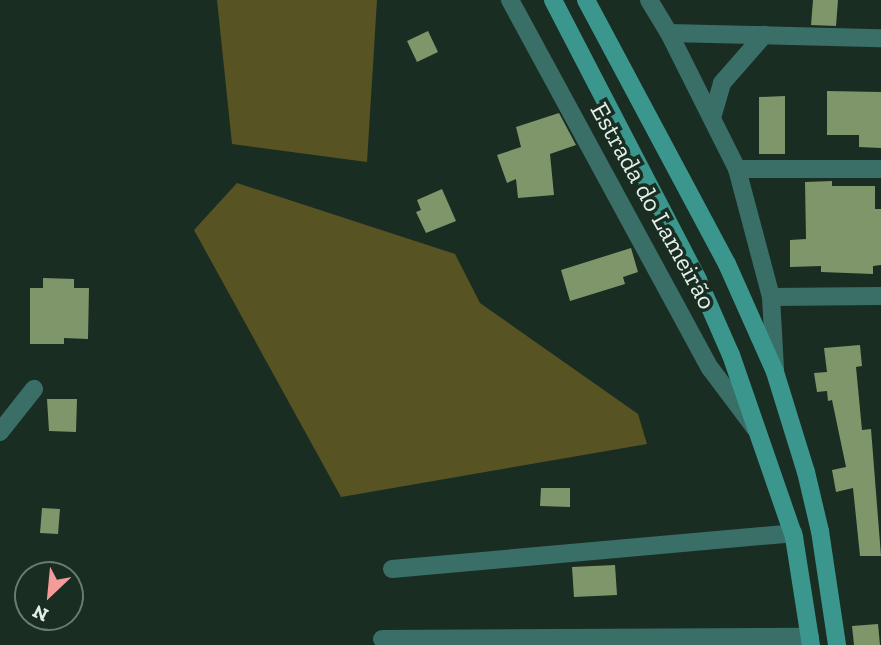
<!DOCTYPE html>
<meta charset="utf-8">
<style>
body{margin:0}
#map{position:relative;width:881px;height:645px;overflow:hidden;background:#1a2d22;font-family:"Zilla Slab",serif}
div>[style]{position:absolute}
.forest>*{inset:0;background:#585322}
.building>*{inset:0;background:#7f966a}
.street>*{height:18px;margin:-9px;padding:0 9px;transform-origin:9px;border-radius:9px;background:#3a6f68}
.secondary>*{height:18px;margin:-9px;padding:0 9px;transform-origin:9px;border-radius:9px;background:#3b978d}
span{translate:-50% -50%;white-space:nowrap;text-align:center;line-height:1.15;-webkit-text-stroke:7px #1a2d22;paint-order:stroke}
.street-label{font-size:26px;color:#e3efe7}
.north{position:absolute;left:14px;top:561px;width:70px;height:70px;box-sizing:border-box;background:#1a2d22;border:2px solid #6a7b71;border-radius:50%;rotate:206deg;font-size:19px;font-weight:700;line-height:28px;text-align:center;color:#e3efe7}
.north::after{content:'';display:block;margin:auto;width:24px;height:32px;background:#f59b99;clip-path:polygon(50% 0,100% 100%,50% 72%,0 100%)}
</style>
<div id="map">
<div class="forest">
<div style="clip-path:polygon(217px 0,377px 0,367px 162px,232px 144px)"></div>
<div style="clip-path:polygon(237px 183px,455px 254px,480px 303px,638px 414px,647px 444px,341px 497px,194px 230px)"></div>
</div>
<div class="building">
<div style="clip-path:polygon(813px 0,838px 0,836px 26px,811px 25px)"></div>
<div style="clip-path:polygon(428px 31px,438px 52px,417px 62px,407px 41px)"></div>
<div style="clip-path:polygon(827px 91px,881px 92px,881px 148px,859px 147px,859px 135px,827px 135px)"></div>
<div style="clip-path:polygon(785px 96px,785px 154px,759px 154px,759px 97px)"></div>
<div style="clip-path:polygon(559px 113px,576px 145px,550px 154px,554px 195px,518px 198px,516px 179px,507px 183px,497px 155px,521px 147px,516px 127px)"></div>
<div style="clip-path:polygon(832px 181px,832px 186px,875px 186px,875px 209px,881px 209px,881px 265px,873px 266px,873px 274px,821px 272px,821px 266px,790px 267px,790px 240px,806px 239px,805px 182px)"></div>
<div style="clip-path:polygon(442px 189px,456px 221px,426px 233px,416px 212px,421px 210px,417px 200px)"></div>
<div style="clip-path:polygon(631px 248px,638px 272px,623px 277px,625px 284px,570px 301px,561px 270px)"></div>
<div style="clip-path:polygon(43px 278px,74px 279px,74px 288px,89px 288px,88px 339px,64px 338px,64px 344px,30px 344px,30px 288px,43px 288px)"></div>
<div style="clip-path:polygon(860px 345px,862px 366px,856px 367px,862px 430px,871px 429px,881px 556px,860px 556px,853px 488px,836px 492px,832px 470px,846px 467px,832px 400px,828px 401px,827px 391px,817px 392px,814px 373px,827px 372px,824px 348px)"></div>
<div style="clip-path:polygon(47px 399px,77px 399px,76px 432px,49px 431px)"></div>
<div style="clip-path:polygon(541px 488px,570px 488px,570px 507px,540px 506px)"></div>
<div style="clip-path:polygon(42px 508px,60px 509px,58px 534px,40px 533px)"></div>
<div style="clip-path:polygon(615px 565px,617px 595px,574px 597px,572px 567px)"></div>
<div style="clip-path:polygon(878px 624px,880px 645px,854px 645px,852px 626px)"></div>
</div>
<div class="street">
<div style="left:510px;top:0;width:419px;rotate:61.5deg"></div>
<div style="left:710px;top:368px;width:75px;rotate:53.1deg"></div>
<div style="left:649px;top:0;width:39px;rotate:59deg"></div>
<div style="left:669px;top:33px;width:152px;rotate:63.4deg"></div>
<div style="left:737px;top:169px;width:132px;rotate:75.1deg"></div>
<div style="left:771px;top:297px;width:72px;rotate:86.8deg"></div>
<div style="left:669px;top:33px;width:212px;rotate:1.4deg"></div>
<div style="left:712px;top:118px;width:36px;rotate:-74deg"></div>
<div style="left:722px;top:83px;width:64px;rotate:-48.8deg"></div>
<div style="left:737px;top:169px;width:144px"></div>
<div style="left:771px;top:297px;width:110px;rotate:-0.5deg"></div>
<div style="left:0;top:432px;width:55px;rotate:-51.7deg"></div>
<div style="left:392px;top:569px;width:403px;rotate:-5.1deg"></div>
<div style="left:382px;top:639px;width:428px;rotate:-0.3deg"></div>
</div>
<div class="secondary">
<div style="left:553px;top:0;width:315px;rotate:62.6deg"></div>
<div style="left:698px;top:280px;width:82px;rotate:66.3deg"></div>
<div style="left:731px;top:355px;width:193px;rotate:70.9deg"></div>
<div style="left:794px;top:537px;width:109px;rotate:81.1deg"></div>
<div style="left:586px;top:0;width:299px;rotate:61.9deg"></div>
<div style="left:727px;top:264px;width:118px;rotate:66deg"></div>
<div style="left:775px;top:372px;width:105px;rotate:72.8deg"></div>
<div style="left:806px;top:472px;width:61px;rotate:76.7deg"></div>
<div style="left:820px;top:531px;width:115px;rotate:81.5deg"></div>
</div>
<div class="street-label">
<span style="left:653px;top:206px;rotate:61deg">Estrada do Lameirão</span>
</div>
<div class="north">N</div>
</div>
